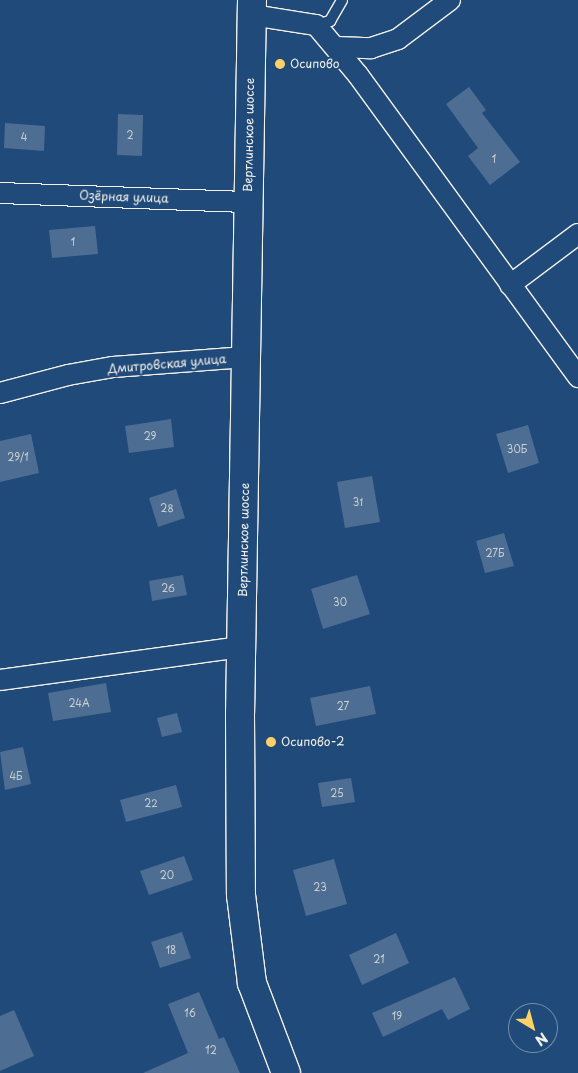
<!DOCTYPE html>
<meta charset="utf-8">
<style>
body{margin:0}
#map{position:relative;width:578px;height:1073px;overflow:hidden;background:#1f4a7a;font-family:"Playpen Sans",sans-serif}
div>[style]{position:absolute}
.building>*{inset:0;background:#4d6e92}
.roads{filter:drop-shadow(1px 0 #f4f1e8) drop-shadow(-1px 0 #f4f1e8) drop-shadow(0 1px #f4f1e8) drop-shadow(0 -1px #f4f1e8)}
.service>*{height:10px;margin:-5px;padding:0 5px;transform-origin:5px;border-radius:5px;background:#1f4a7a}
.minor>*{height:20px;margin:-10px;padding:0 10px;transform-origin:10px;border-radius:10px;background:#1f4a7a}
.secondary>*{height:28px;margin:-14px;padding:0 14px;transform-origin:14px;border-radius:14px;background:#1f4a7a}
.dots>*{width:14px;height:14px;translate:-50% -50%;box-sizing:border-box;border:2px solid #1f4a7a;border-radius:50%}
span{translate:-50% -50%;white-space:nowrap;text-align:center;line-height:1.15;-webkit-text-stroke:4px #1f4a7a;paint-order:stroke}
.number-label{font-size:10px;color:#cad0d2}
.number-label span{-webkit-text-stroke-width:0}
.poi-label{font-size:12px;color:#f4f1e8}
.left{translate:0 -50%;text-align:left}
.street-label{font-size:12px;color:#f4f1e8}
.north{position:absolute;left:508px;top:1003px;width:50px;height:50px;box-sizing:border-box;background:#1f4a7a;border:1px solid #748da6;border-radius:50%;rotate:143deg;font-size:14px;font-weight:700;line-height:20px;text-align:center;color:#f4f1e8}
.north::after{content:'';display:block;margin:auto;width:18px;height:22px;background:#ffd166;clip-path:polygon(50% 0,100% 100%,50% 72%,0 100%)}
</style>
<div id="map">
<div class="building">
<div style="clip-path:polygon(469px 87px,486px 110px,482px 113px,520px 162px,490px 185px,468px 156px,478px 148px,446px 104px)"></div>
<div style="clip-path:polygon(118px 114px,143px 115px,142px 156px,117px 155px)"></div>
<div style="clip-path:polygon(5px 123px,45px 126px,44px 151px,4px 148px)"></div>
<div style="clip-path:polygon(95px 226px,98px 254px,52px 258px,49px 230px)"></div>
<div style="clip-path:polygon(171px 419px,174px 447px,129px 453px,125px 426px)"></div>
<div style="clip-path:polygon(528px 425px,539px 463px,508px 473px,496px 434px)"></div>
<div style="clip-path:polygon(31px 434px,39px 473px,0 482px,0 441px)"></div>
<div style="clip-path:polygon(372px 476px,380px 522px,345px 528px,337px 482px)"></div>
<div style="clip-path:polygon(176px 489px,185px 518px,158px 527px,149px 498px)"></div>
<div style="clip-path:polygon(504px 533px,514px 566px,485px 573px,476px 541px)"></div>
<div style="clip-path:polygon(183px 575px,187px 595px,152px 601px,149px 581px)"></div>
<div style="clip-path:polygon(357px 575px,370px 614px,323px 629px,311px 589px)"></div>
<div style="clip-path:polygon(106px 683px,111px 712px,53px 721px,48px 693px)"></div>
<div style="clip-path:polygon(370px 686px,376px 714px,316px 726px,310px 698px)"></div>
<div style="clip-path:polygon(177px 713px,182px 732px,162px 737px,157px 718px)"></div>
<div style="clip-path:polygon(23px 747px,31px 784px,5px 790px,0 752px)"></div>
<div style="clip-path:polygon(351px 778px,355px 802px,322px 807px,318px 783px)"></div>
<div style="clip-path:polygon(176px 785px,182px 807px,126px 822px,120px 800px)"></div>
<div style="clip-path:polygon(184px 856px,193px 880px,149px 895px,140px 871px)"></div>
<div style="clip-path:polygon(334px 859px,347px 904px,306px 916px,293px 870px)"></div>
<div style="clip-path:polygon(182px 932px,191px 958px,160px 968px,151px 942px)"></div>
<div style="clip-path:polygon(396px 933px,409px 963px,362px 985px,349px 955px)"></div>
<div style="clip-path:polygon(455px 977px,470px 1009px,448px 1020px,442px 1009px,383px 1037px,372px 1013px)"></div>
<div style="clip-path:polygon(199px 992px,219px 1039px,224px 1037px,240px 1073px,143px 1073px,188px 1053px,168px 1004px)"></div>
<div style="clip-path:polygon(14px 1010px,34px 1056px,0 1071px,0 1016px)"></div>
</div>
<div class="roads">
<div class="service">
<div style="left:316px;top:25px;width:15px;rotate:-16deg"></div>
<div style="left:330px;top:21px;width:24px;rotate:-60deg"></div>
</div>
<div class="minor">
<div style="left:252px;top:15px;width:65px;rotate:8.9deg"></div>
<div style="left:316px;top:25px;width:65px;rotate:50deg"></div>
<div style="left:358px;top:75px;width:374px;rotate:53.9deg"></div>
<div style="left:335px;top:47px;width:36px;rotate:2deg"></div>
<div style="left:371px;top:48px;width:28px;rotate:-18deg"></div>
<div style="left:398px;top:39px;width:65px;rotate:-36.9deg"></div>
<div style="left:0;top:193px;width:248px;rotate:2.1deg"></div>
<div style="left:510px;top:285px;width:85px;rotate:-36.9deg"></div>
<div style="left:0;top:393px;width:70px;rotate:-14.8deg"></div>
<div style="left:68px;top:375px;width:46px;rotate:-10.1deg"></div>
<div style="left:113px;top:367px;width:133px;rotate:-4.3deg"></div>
<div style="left:0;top:680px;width:244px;rotate:-7.8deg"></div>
</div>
<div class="secondary">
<div style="left:252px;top:0;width:714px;rotate:90.96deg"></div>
<div style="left:240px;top:714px;width:181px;rotate:89.7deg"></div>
<div style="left:241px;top:895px;width:89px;rotate:82.9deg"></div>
<div style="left:252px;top:983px;width:96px;rotate:69.3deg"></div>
</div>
</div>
<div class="dots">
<div style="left:280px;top:64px;background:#ffd166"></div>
<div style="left:271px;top:742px;background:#ffd166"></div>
</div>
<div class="number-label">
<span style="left:130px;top:135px">2</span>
<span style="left:24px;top:137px">4</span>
<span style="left:494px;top:159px">1</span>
<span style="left:73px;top:242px">1</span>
<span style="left:150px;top:436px">29</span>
<span style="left:517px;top:449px">30Б</span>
<span style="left:18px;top:457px">29/1</span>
<span style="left:358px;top:502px">31</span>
<span style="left:167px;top:508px">28</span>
<span style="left:495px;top:553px">27Б</span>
<span style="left:168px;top:588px">26</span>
<span style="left:340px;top:602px">30</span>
<span style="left:79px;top:703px">24А</span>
<span style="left:343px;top:706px">27</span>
<span style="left:16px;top:776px">4Б</span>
<span style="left:337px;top:793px">25</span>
<span style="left:151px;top:803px">22</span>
<span style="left:167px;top:875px">20</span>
<span style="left:320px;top:887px">23</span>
<span style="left:171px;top:950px">18</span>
<span style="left:379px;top:959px">21</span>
<span style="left:190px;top:1013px">16</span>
<span style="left:397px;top:1016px">19</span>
<span style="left:211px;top:1050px">12</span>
</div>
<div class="poi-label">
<span class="left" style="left:290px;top:64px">Осипово</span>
<span class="left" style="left:281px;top:742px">Осипово-2</span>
</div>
<div class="street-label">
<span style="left:249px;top:135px;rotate:-89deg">Вертлинское шоссе</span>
<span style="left:124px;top:197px;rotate:2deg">Озёрная улица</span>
<span style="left:167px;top:364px;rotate:-5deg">Дмитровская улица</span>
<span style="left:244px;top:540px;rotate:-89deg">Вертлинское шоссе</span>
</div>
<div class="north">N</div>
</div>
